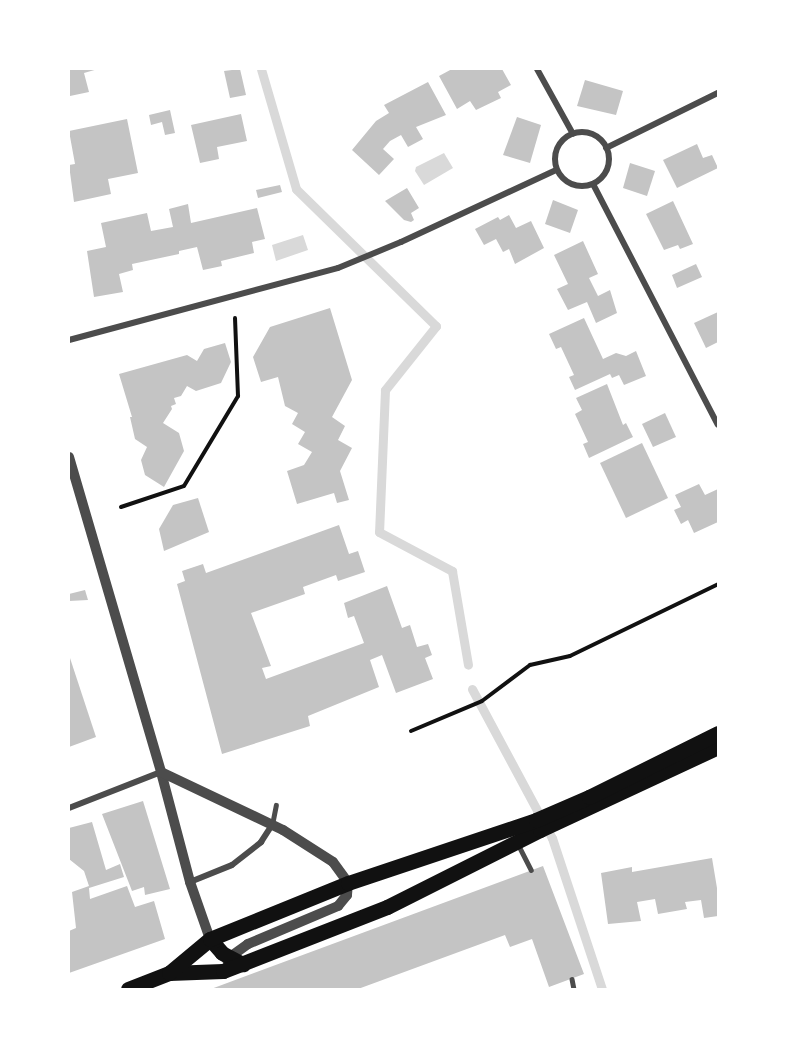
<!DOCTYPE html>
<style>
body{margin:0}
#map{position:relative;width:787px;height:1058px;overflow:hidden;background:#fff;font-family:"Playfair Display",serif}
div>[style]{position:absolute}
.water>*{inset:0;background:#d9d9d9}
.stream>*{height:9px;margin:-4.5px;padding:0 4.5px;transform-origin:4.5px;border-radius:4.5px;background:#d9d9d9}
.building>*{inset:0;background:#c4c4c4}
.path>*{height:4px;margin:-2px;padding:0 2px;transform-origin:2px;border-radius:2px;background:#111}
.service>*{height:4.5px;margin:-2.25px;padding:0 2.25px;transform-origin:2.25px;border-radius:2.25px;background:#4c4c4c}
.minor>*{height:6px;margin:-3px;padding:0 3px;transform-origin:3px;border-radius:3px;background:#4c4c4c}
.minor>.ring{margin:-3px;padding:0;box-sizing:content-box;background:none;border:6px solid #4c4c4c;border-radius:50%}
.tertiary>*{height:10px;margin:-5px;padding:0 5px;transform-origin:5px;border-radius:5px;background:#4c4c4c}
.primary>*{height:15px;margin:-7.5px;padding:0 7.5px;transform-origin:7.5px;border-radius:7.5px;background:#111}
span{translate:-50% -50%;white-space:nowrap;text-align:center;line-height:1.15;-webkit-text-stroke:6px #fff;paint-order:stroke}
.frame{position:absolute;inset:0;border:70px solid #fff;pointer-events:none}
</style>
<div id="map">
<div class="water">
<div style="clip-path:polygon(444px 153px,453px 168px,424px 185px,415px 171px,416px 167px)"></div>
<div style="clip-path:polygon(303px 235px,308px 250px,276px 261px,272px 245px)"></div>
</div>
<div class="stream">
<div style="left:261px;top:69px;width:125px;rotate:73.7deg"></div>
<div style="left:296px;top:189px;width:196px;rotate:44.4deg"></div>
<div style="left:436px;top:326px;width:82px;rotate:128.6deg"></div>
<div style="left:385px;top:390px;width:142px;rotate:92.4deg"></div>
<div style="left:379px;top:532px;width:83px;rotate:28.1deg"></div>
<div style="left:452px;top:571px;width:95px;rotate:80.3deg"></div>
<div style="left:472px;top:689px;width:169px;rotate:61.8deg"></div>
<div style="left:552px;top:838px;width:159px;rotate:71.7deg"></div>
</div>
<div class="building">
<div style="clip-path:polygon(69px 69px,98px 69px,84px 73px,89px 92px,70px 96px)"></div>
<div style="clip-path:polygon(240px 69px,246px 95px,230px 98px,224px 71px)"></div>
<div style="clip-path:polygon(452px 69px,502px 69px,511px 85px,498px 92px,501px 98px,476px 110px,470px 101px,457px 109px,439px 76px)"></div>
<div style="clip-path:polygon(585px 80px,623px 91px,616px 115px,577px 106px)"></div>
<div style="clip-path:polygon(428px 82px,446px 115px,416px 127px,423px 139px,408px 147px,401px 135px,390px 141px,383px 149px,394px 159px,379px 175px,352px 150px,376px 121px,389px 113px,384px 105px)"></div>
<div style="clip-path:polygon(170px 110px,175px 133px,165px 135px,162px 122px,151px 125px,149px 115px)"></div>
<div style="clip-path:polygon(241px 114px,247px 141px,217px 147px,219px 159px,200px 163px,191px 125px)"></div>
<div style="clip-path:polygon(517px 117px,541px 125px,530px 163px,503px 155px)"></div>
<div style="clip-path:polygon(127px 119px,138px 173px,108px 179px,111px 194px,74px 202px,69px 165px,75px 164px,69px 131px)"></div>
<div style="clip-path:polygon(697px 144px,703px 158px,712px 155px,718px 168px,677px 188px,663px 160px)"></div>
<div style="clip-path:polygon(630px 163px,655px 171px,647px 196px,623px 188px)"></div>
<div style="clip-path:polygon(280px 185px,282px 192px,258px 198px,256px 190px)"></div>
<div style="clip-path:polygon(407px 188px,419px 208px,411px 213px,414px 220px,411px 222px,404px 220px,385px 201px)"></div>
<div style="clip-path:polygon(553px 200px,578px 210px,570px 233px,545px 224px)"></div>
<div style="clip-path:polygon(673px 201px,693px 244px,680px 249px,678px 245px,664px 250px,646px 214px)"></div>
<div style="clip-path:polygon(188px 204px,191px 223px,257px 208px,265px 239px,252px 242px,254px 253px,221px 261px,222px 266px,203px 270px,197px 247px,179px 251px,179px 254px,132px 264px,133px 270px,119px 274px,123px 292px,94px 297px,87px 251px,106px 247px,101px 223px,147px 213px,151px 231px,173px 227px,169px 209px)"></div>
<div style="clip-path:polygon(509px 215px,516px 228px,531px 221px,544px 248px,515px 264px,509px 249px,503px 252px,496px 239px,484px 245px,475px 229px,498px 217px,500px 220px)"></div>
<div style="clip-path:polygon(583px 241px,598px 274px,589px 278px,598px 296px,610px 290px,617px 313px,596px 323px,587px 302px,568px 310px,557px 289px,568px 284px,554px 255px)"></div>
<div style="clip-path:polygon(696px 264px,702px 277px,677px 288px,672px 275px)"></div>
<div style="clip-path:polygon(330px 308px,352px 380px,332px 417px,345px 426px,338px 440px,352px 448px,340px 471px,349px 500px,337px 503px,334px 493px,297px 504px,287px 471px,304px 465px,312px 452px,298px 444px,305px 432px,292px 424px,298px 413px,285px 406px,278px 377px,261px 382px,253px 357px,270px 327px)"></div>
<div style="clip-path:polygon(718px 312px,718px 342px,706px 348px,694px 323px)"></div>
<div style="clip-path:polygon(584px 318px,603px 359px,616px 353px,626px 356px,636px 351px,646px 376px,624px 385px,619px 375px,612px 378px,610px 374px,575px 390px,569px 377px,574px 375px,561px 347px,556px 349px,549px 334px)"></div>
<div style="clip-path:polygon(225px 343px,231px 362px,221px 383px,196px 391px,187px 386px,181px 396px,174px 398px,176px 404px,171px 406px,172px 409px,163px 423px,179px 433px,184px 451px,164px 487px,145px 475px,141px 460px,147px 447px,135px 439px,130px 417px,132px 417px,119px 374px,187px 355px,197px 361px,204px 349px)"></div>
<div style="clip-path:polygon(607px 384px,623px 425px,626px 423px,633px 437px,589px 458px,583px 444px,588px 442px,575px 414px,582px 410px,576px 398px)"></div>
<div style="clip-path:polygon(665px 413px,676px 437px,653px 447px,642px 424px)"></div>
<div style="clip-path:polygon(642px 443px,668px 498px,626px 518px,600px 463px)"></div>
<div style="clip-path:polygon(699px 484px,705px 495px,718px 489px,718px 522px,694px 533px,688px 520px,681px 524px,674px 510px,681px 507px,675px 495px)"></div>
<div style="clip-path:polygon(198px 498px,209px 532px,164px 551px,159px 529px,173px 505px)"></div>
<div style="clip-path:polygon(339px 525px,349px 554px,358px 551px,365px 572px,338px 581px,336px 575px,303px 587px,305px 594px,251px 613px,271px 666px,262px 668px,266px 679px,364px 643px,354px 616px,348px 618px,344px 603px,387px 586px,402px 628px,410px 625px,417px 647px,428px 644px,432px 655px,425px 658px,433px 679px,396px 693px,382px 655px,370px 660px,379px 687px,308px 716px,310px 726px,222px 754px,177px 584px,185px 581px,182px 571px,203px 564px,206px 573px)"></div>
<div style="clip-path:polygon(85px 590px,88px 600px,69px 601px,69px 594px)"></div>
<div style="clip-path:polygon(69px 655px,96px 737px,69px 747px)"></div>
<div style="clip-path:polygon(143px 801px,170px 889px,145px 895px,144px 887px,132px 891px,102px 814px)"></div>
<div style="clip-path:polygon(92px 822px,106px 870px,120px 864px,124px 877px,89px 888px,90px 899px,127px 886px,135px 907px,154px 901px,165px 939px,69px 973px,69px 931px,76px 928px,72px 892px,89px 886px,84px 871px,69px 859px,69px 828px)"></div>
<div style="clip-path:polygon(712px 858px,718px 894px,718px 916px,704px 918px,701px 900px,685px 902px,687px 909px,658px 914px,655px 899px,637px 902px,641px 921px,608px 924px,601px 873px,632px 867px,632px 872px)"></div>
<div style="clip-path:polygon(543px 866px,584px 974px,549px 987px,532px 939px,510px 947px,505px 935px,358px 989px,211px 989px)"></div>
</div>
<div class="path">
<div style="left:121px;top:507px;width:66px;rotate:-18.4deg"></div>
<div style="left:184px;top:486px;width:105px;rotate:-59deg"></div>
<div style="left:238px;top:396px;width:78px;rotate:-92.2deg"></div>
<div style="left:411px;top:731px;width:77px;rotate:-22.9deg"></div>
<div style="left:482px;top:701px;width:60px;rotate:-36.9deg"></div>
<div style="left:530px;top:665px;width:41px;rotate:-12.7deg"></div>
<div style="left:570px;top:656px;width:165px;rotate:-25.9deg"></div>
</div>
<div class="service">
<div style="left:272px;top:825px;width:20px;rotate:-79deg"></div>
<div style="left:518px;top:844px;width:29px;rotate:63deg"></div>
<div style="left:572px;top:979px;width:10px;rotate:79deg"></div>
</div>
<div class="minor">
<div style="left:537px;top:69px;width:74px;rotate:61deg"></div>
<div class="ring" style="left:555px;top:132px;width:48px;height:48px"></div>
<div style="left:606px;top:148px;width:125px;rotate:-26.2deg"></div>
<div style="left:593px;top:184px;width:271px;rotate:62.6deg"></div>
<div style="left:69px;top:340px;width:278px;rotate:-15deg"></div>
<div style="left:338px;top:268px;width:68px;rotate:-22.4deg"></div>
<div style="left:401px;top:242px;width:171px;rotate:-24.9deg"></div>
<div style="left:69px;top:808px;width:99px;rotate:-21.4deg"></div>
<div style="left:190px;top:882px;width:45px;rotate:-22deg"></div>
<div style="left:232px;top:865px;width:37px;rotate:-38deg"></div>
<div style="left:261px;top:842px;width:20px;rotate:-57deg"></div>
</div>
<div class="tertiary">
<div style="left:69px;top:457px;width:328px;rotate:73.7deg"></div>
<div style="left:161px;top:772px;width:114px;rotate:75.2deg"></div>
<div style="left:190px;top:882px;width:60px;rotate:70.7deg"></div>
<div style="left:161px;top:772px;width:135px;rotate:25.4deg"></div>
<div style="left:283px;top:830px;width:59px;rotate:32.6deg"></div>
<div style="left:333px;top:862px;width:26px;rotate:54deg"></div>
<div style="left:348px;top:883px;width:12px;rotate:95deg"></div>
<div style="left:347px;top:895px;width:14px;rotate:129deg"></div>
<div style="left:338px;top:906px;width:98px;rotate:157.1deg"></div>
<div style="left:248px;top:944px;width:19px;rotate:144deg"></div>
<div style="left:233px;top:955px;width:9px;rotate:126deg"></div>
</div>
<div class="primary">
<div style="left:210px;top:939px;width:18px;rotate:49deg"></div>
<div style="left:222px;top:953px;width:24px;rotate:28deg"></div>
<div style="left:169px;top:973px;width:54px;rotate:-2.1deg"></div>
<div style="left:223px;top:971px;width:176px;rotate:-21.3deg"></div>
<div style="left:387px;top:907px;width:171px;rotate:-26.7deg"></div>
<div style="left:540px;top:830px;width:196px;rotate:-25deg"></div>
<div style="left:128px;top:989px;width:44px;rotate:-21.3deg"></div>
<div style="left:169px;top:973px;width:53px;rotate:-39.7deg"></div>
<div style="left:210px;top:939px;width:149px;rotate:-22.1deg"></div>
<div style="left:348px;top:883px;width:198px;rotate:-18.5deg"></div>
<div style="left:536px;top:820px;width:58px;rotate:-23.5deg"></div>
<div style="left:589px;top:797px;width:144px;rotate:-26.4deg"></div>
</div>
<div class="frame"></div>
</div>
